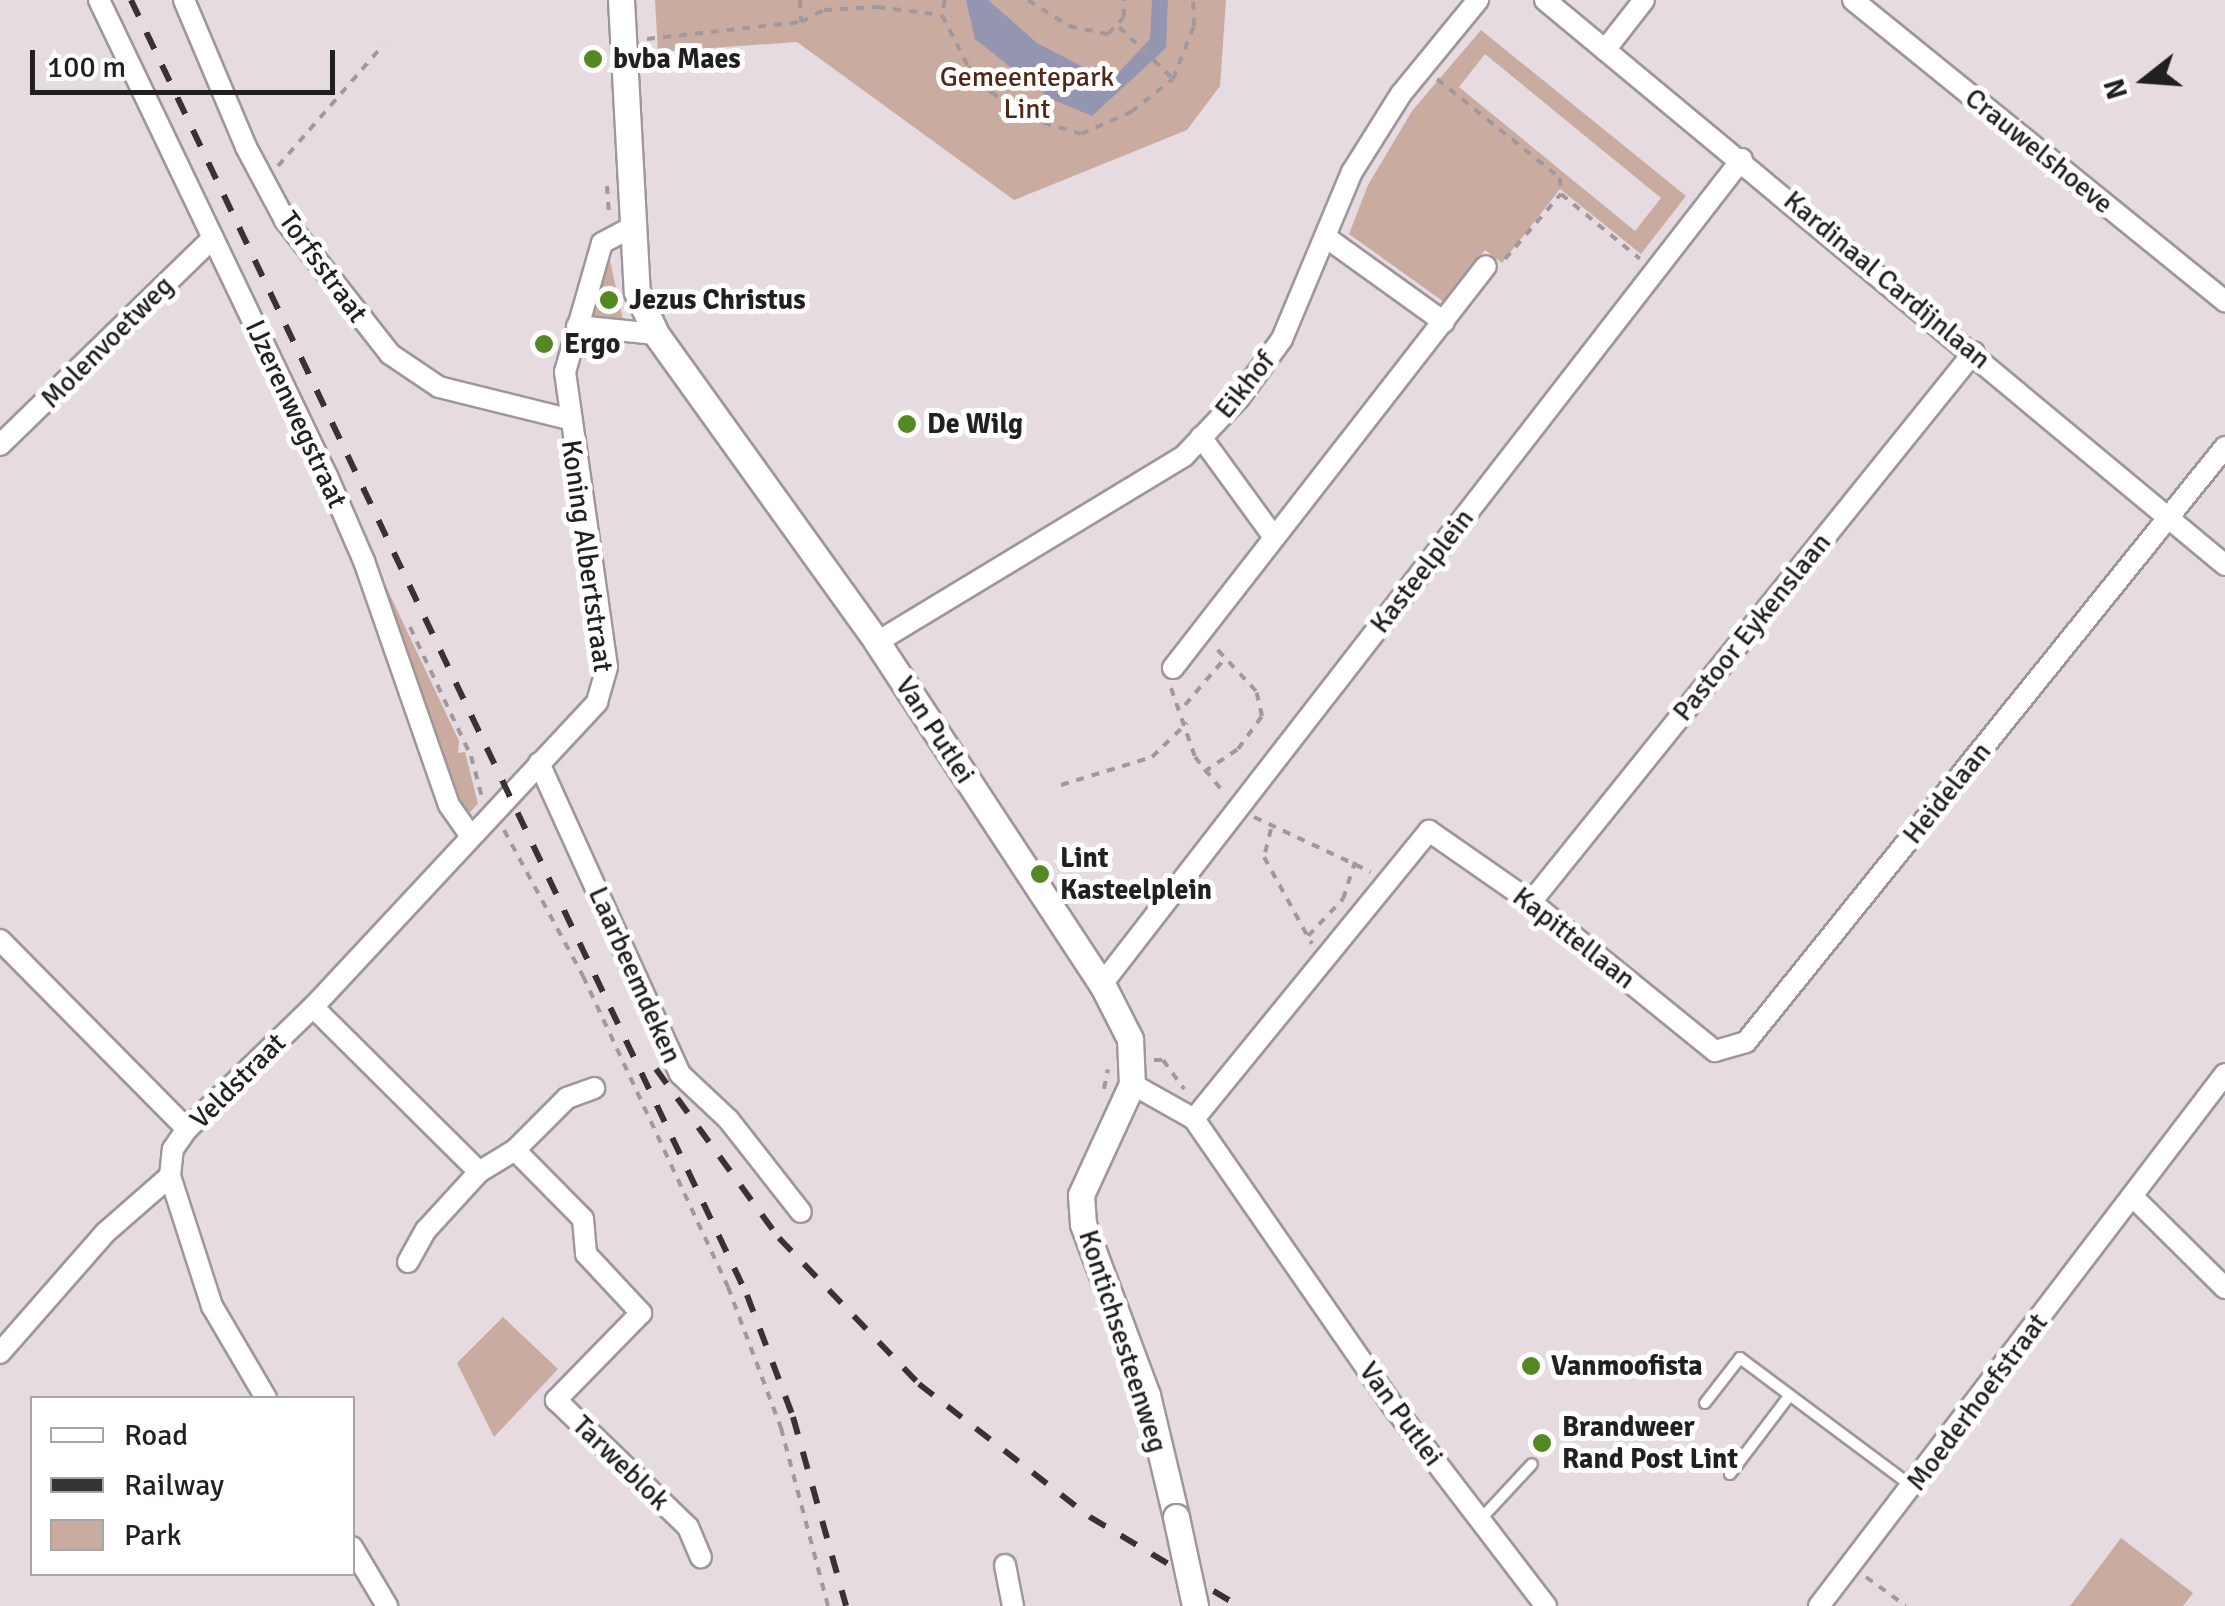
<!DOCTYPE html>
<style>
body{margin:0}
#map{position:relative;width:2225px;height:1606px;overflow:hidden;background:#e5dbe1;font-family:Signika,sans-serif}
div>[style]{position:absolute}
.green>*{inset:0;background:#caaba0}
.water>*{inset:0;background:#9395b1}
.path>*{height:4px;margin-top:-2px;transform-origin:0;background:repeating-linear-gradient(90deg,#a0989d 0 8px,transparent 0 16px)}
.roads{filter:drop-shadow(2px 0 #9f969c) drop-shadow(-2px 0 #9f969c) drop-shadow(0 2px #9f969c) drop-shadow(0 -2px #9f969c)}
.service>*{height:10px;margin:-5px;padding:0 5px;transform-origin:5px;border-radius:5px;background:#fff}
.minor>*{height:20px;margin:-10px;padding:0 10px;transform-origin:10px;border-radius:10px;background:#fff}
.tertiary>*{height:25px;margin:-12.5px;padding:0 12.5px;transform-origin:12.5px;border-radius:12.5px;background:#fff}
.rail>*{height:6px;margin-top:-3px;transform-origin:0;background:repeating-linear-gradient(90deg,#373335 0 18px,transparent 0 36px)}
.bridges{filter:drop-shadow(2px 0 #9f969c) drop-shadow(-2px 0 #9f969c) drop-shadow(0 2px #9f969c) drop-shadow(0 -2px #9f969c)}
.tertiary-bridge>*{height:25px;margin:-12.5px;padding:0 12.5px;transform-origin:12.5px;border-radius:12.5px;background:#fff}
.dots>*{width:28px;height:28px;translate:-50% -50%;box-sizing:border-box;border:5px solid #fff;border-radius:50%}
span{translate:-50% -50%;white-space:nowrap;text-align:center;line-height:1.15;-webkit-text-stroke:10px #fff;paint-order:stroke}
.poi-label{font-size:28px;color:#221f21;font-weight:700}
.left{translate:0 -50%;text-align:left}
.park-label{font-size:28px;color:#522715}
.street-label{font-size:28px;color:#221f21}
.legend{position:absolute;left:30px;top:1396px;width:325px;height:180px;box-sizing:border-box;background:#fff;border:2px solid #a7a5a6;margin:0;padding:12px 18px;list-style:none;font-size:30px;color:#221f21}
.legend li{display:flex;align-items:center;gap:20px;height:50px}
.legend b{width:50px;border:2px solid #a7a5a6}
.north{position:absolute;left:2095px;top:30px;width:100px;height:100px;-webkit-text-stroke:8px #fff;paint-order:stroke;rotate:253deg;font-size:28px;font-weight:700;line-height:40px;text-align:center;color:#221f21}
.north::after{content:'';display:block;margin:auto;width:35px;height:45px;background:#221f21;clip-path:polygon(50% 0,100% 100%,50% 72%,0 100%)}
.scale{position:absolute;left:30px;top:50px;width:305px;height:45px;box-sizing:border-box;border:5px solid #221f21;border-top:0;padding-left:12px;font-size:30px;line-height:35px;white-space:nowrap;color:#221f21;-webkit-text-stroke:8px #fff;paint-order:stroke}
</style>
<div id="map">
<div class="green">
<div style="clip-path:polygon(655px 0,1226px 0,1220px 86px,1187px 130px,1014px 200px,797px 42px,658px 52px)"></div>
<div style="clip-path:polygon(evenodd,1481px 30px,1686px 196px,1641px 254px,1560px 189px,1502px 263px,1485px 250px,1444px 302px,1349px 234px,1368px 185px,1412px 111px,1481px 30px,1485px 54px,1661px 198px,1635px 231px,1459px 87px,1485px 54px)"></div>
<div style="clip-path:polygon(609px 256px,623px 320px,592px 321px,589px 317px)"></div>
<div style="clip-path:polygon(381px 576px,459px 741px,458px 753px,465px 752px,478px 804px,466px 816px,375px 579px)"></div>
<div style="clip-path:polygon(503px 1317px,558px 1369px,494px 1437px,457px 1363px)"></div>
<div style="clip-path:polygon(2121px 1538px,2193px 1593px,2183px 1606px,2070px 1606px)"></div>
</div>
<div class="water">
<div style="clip-path:polygon(966px 0,988px 0,1037px 43px,1085px 68px,1118px 73px,1150px 39px,1152px 0,1168px 0,1166px 48px,1092px 116px,1051px 99px,975px 39px)"></div>
</div>
<div class="path">
<div style="left:800px;top:0;width:22px;rotate:87deg"></div>
<div style="left:945px;top:0;width:15px;rotate:101deg"></div>
<div style="left:942px;top:15px;width:57px;rotate:63deg"></div>
<div style="left:968px;top:66px;width:35px;rotate:49deg"></div>
<div style="left:991px;top:92px;width:45px;rotate:35.1deg"></div>
<div style="left:1028px;top:118px;width:55px;rotate:16.8deg"></div>
<div style="left:1081px;top:134px;width:55px;rotate:-23.7deg"></div>
<div style="left:1131px;top:112px;width:53px;rotate:-38.2deg"></div>
<div style="left:1173px;top:79px;width:57px;rotate:-68.4deg"></div>
<div style="left:1194px;top:26px;width:26px;rotate:-92deg"></div>
<div style="left:1028px;top:0;width:49px;rotate:32.4deg"></div>
<div style="left:1069px;top:26px;width:40px;rotate:12deg"></div>
<div style="left:1108px;top:34px;width:23px;rotate:-47deg"></div>
<div style="left:1124px;top:17px;width:17px;rotate:-93deg"></div>
<div style="left:1119px;top:27px;width:75px;rotate:43.9deg"></div>
<div style="left:647px;top:39px;width:155px;rotate:-6.3deg"></div>
<div style="left:801px;top:22px;width:26px;rotate:-28deg"></div>
<div style="left:824px;top:10px;width:53px;rotate:-3.2deg"></div>
<div style="left:877px;top:7px;width:65px;rotate:7deg"></div>
<div style="left:1437px;top:79px;width:158px;rotate:38.8deg"></div>
<div style="left:1560px;top:178px;width:16px;rotate:86deg"></div>
<div style="left:1561px;top:194px;width:102px;rotate:39.4deg"></div>
<div style="left:278px;top:166px;width:160px;rotate:-49deg"></div>
<div style="left:607px;top:186px;width:30px;rotate:86deg"></div>
<div style="left:1505px;top:259px;width:86px;rotate:-49.3deg"></div>
<div style="left:410px;top:627px;width:143px;rotate:64.7deg"></div>
<div style="left:471px;top:756px;width:42px;rotate:75deg"></div>
<div style="left:1171px;top:688px;width:73px;rotate:70.8deg"></div>
<div style="left:1195px;top:757px;width:46px;rotate:51.1deg"></div>
<div style="left:1185px;top:705px;width:63px;rotate:-49.5deg"></div>
<div style="left:1204px;top:772px;width:41px;rotate:-34.1deg"></div>
<div style="left:1238px;top:749px;width:41px;rotate:-54deg"></div>
<div style="left:1262px;top:716px;width:26px;rotate:-103deg"></div>
<div style="left:1256px;top:691px;width:62px;rotate:-133deg"></div>
<div style="left:1061px;top:785px;width:95px;rotate:-17.1deg"></div>
<div style="left:1152px;top:757px;width:49px;rotate:-44.2deg"></div>
<div style="left:1254px;top:817px;width:129px;rotate:25.2deg"></div>
<div style="left:1271px;top:829px;width:29px;rotate:104deg"></div>
<div style="left:1264px;top:857px;width:99px;rotate:61.1deg"></div>
<div style="left:504px;top:830px;width:166px;rotate:61.6deg"></div>
<div style="left:583px;top:976px;width:343px;rotate:65deg"></div>
<div style="left:728px;top:1287px;width:151px;rotate:69.4deg"></div>
<div style="left:781px;top:1428px;width:184px;rotate:75.2deg"></div>
<div style="left:1308px;top:936px;width:51px;rotate:-46.6deg"></div>
<div style="left:1343px;top:899px;width:39px;rotate:-72deg"></div>
<div style="left:1154px;top:1060px;width:9px"></div>
<div style="left:1163px;top:1060px;width:36px;rotate:54deg"></div>
<div style="left:1104px;top:1089px;width:20px;rotate:-79deg"></div>
<div style="left:1866px;top:1577px;width:49px;rotate:35.9deg"></div>
</div>
<div class="roads">
<div class="service">
<div style="left:1705px;top:1403px;width:57px;rotate:-52.1deg"></div>
<div style="left:1740px;top:1358px;width:214px;rotate:36.7deg"></div>
<div style="left:1730px;top:1474px;width:99px;rotate:-52.8deg"></div>
<div style="left:1480px;top:1520px;width:76px;rotate:-47.1deg"></div>
</div>
<div class="minor">
<div style="left:99px;top:0;width:528px;rotate:64.41deg"></div>
<div style="left:327px;top:476px;width:93px;rotate:66.5deg"></div>
<div style="left:364px;top:561px;width:258px;rotate:70.8deg"></div>
<div style="left:449px;top:805px;width:38px;rotate:55deg"></div>
<div style="left:184px;top:0;width:160px;rotate:67.1deg"></div>
<div style="left:246px;top:147px;width:83px;rotate:61.9deg"></div>
<div style="left:285px;top:220px;width:170px;rotate:51.9deg"></div>
<div style="left:390px;top:354px;width:59px;rotate:34deg"></div>
<div style="left:439px;top:387px;width:133px;rotate:13.9deg"></div>
<div style="left:1545px;top:0;width:884px;rotate:39.72deg"></div>
<div style="left:1853px;top:0;width:479px;rotate:39deg"></div>
<div style="left:1605px;top:50px;width:63px;rotate:-52deg"></div>
<div style="left:1327px;top:238px;width:144px;rotate:35.7deg"></div>
<div style="left:577px;top:326px;width:79px;rotate:5.8deg"></div>
<div style="left:1201px;top:437px;width:124px;rotate:53.9deg"></div>
<div style="left:0;top:445px;width:297px;rotate:-44.2deg"></div>
<div style="left:877px;top:642px;width:359px;rotate:-31.2deg"></div>
<div style="left:1184px;top:456px;width:80px;rotate:-46.5deg"></div>
<div style="left:1239px;top:398px;width:73px;rotate:-53.9deg"></div>
<div style="left:1282px;top:339px;width:181px;rotate:-67.3deg"></div>
<div style="left:1352px;top:172px;width:92px;rotate:-57.9deg"></div>
<div style="left:1401px;top:94px;width:122px;rotate:-50.7deg"></div>
<div style="left:1173px;top:668px;width:509px;rotate:-52.1deg"></div>
<div style="left:539px;top:763px;width:341px;rotate:65.6deg"></div>
<div style="left:680px;top:1074px;width:66px;rotate:43.2deg"></div>
<div style="left:728px;top:1119px;width:118px;rotate:51.9deg"></div>
<div style="left:1531px;top:902px;width:706px;rotate:-51.15deg"></div>
<div style="left:0;top:940px;width:266px;rotate:45.3deg"></div>
<div style="left:1102px;top:984px;width:1044px;rotate:-52.2deg"></div>
<div style="left:313px;top:1007px;width:234px;rotate:44.8deg"></div>
<div style="left:1132px;top:1084px;width:71px;rotate:29.4deg"></div>
<div style="left:1194px;top:1119px;width:349px;rotate:55.3deg"></div>
<div style="left:1393px;top:1406px;width:252px;rotate:52.6deg"></div>
<div style="left:1194px;top:1119px;width:372px;rotate:-50.8deg"></div>
<div style="left:1429px;top:831px;width:124px;rotate:34.8deg"></div>
<div style="left:1531px;top:902px;width:237px;rotate:39deg"></div>
<div style="left:1715px;top:1051px;width:32px;rotate:-16deg"></div>
<div style="left:1746px;top:1042px;width:764px;rotate:-51.16deg"></div>
<div style="left:515px;top:1150px;width:97px;rotate:45.4deg"></div>
<div style="left:583px;top:1219px;width:35px;rotate:85deg"></div>
<div style="left:586px;top:1254px;width:81px;rotate:47deg"></div>
<div style="left:641px;top:1313px;width:122px;rotate:134.3deg"></div>
<div style="left:556px;top:1400px;width:183px;rotate:43.9deg"></div>
<div style="left:688px;top:1527px;width:33px;rotate:67deg"></div>
<div style="left:170px;top:1176px;width:137px;rotate:72.1deg"></div>
<div style="left:212px;top:1306px;width:107px;rotate:59.6deg"></div>
<div style="left:2132px;top:1196px;width:131px;rotate:44.7deg"></div>
<div style="left:408px;top:1262px;width:37px;rotate:-61deg"></div>
<div style="left:426px;top:1230px;width:79px;rotate:-47.6deg"></div>
<div style="left:479px;top:1172px;width:42px;rotate:-31.4deg"></div>
<div style="left:515px;top:1150px;width:74px;rotate:-45deg"></div>
<div style="left:567px;top:1098px;width:29px;rotate:-20deg"></div>
<div style="left:0;top:1353px;width:159px;rotate:-48.8deg"></div>
<div style="left:105px;top:1233px;width:86px;rotate:-41.2deg"></div>
<div style="left:170px;top:1176px;width:27px;rotate:-84deg"></div>
<div style="left:173px;top:1149px;width:24px;rotate:-55deg"></div>
<div style="left:187px;top:1129px;width:175px;rotate:-44.1deg"></div>
<div style="left:313px;top:1007px;width:417px;rotate:-47deg"></div>
<div style="left:597px;top:702px;width:36px;rotate:-74deg"></div>
<div style="left:607px;top:667px;width:298px;rotate:-98.1deg"></div>
<div style="left:565px;top:372px;width:134px;rotate:-74deg"></div>
<div style="left:602px;top:243px;width:34px;rotate:-28deg"></div>
<div style="left:352px;top:1547px;width:69px;rotate:59.3deg"></div>
<div style="left:1005px;top:1565px;width:42px;rotate:79deg"></div>
<div style="left:1819px;top:1606px;width:669px;rotate:-52.65deg"></div>
</div>
<div class="tertiary">
<div style="left:621px;top:0;width:292px;rotate:86.9deg"></div>
<div style="left:637px;top:292px;width:46px;rotate:65.7deg"></div>
<div style="left:656px;top:334px;width:379px;rotate:54.3deg"></div>
<div style="left:877px;top:642px;width:409px;rotate:56.7deg"></div>
<div style="left:1102px;top:984px;width:62px;rotate:63deg"></div>
<div style="left:1130px;top:1039px;width:45px;rotate:87.5deg"></div>
<div style="left:1132px;top:1084px;width:122px;rotate:114.7deg"></div>
<div style="left:1081px;top:1195px;width:29px;rotate:86deg"></div>
<div style="left:1083px;top:1224px;width:183px;rotate:69.5deg"></div>
<div style="left:1147px;top:1395px;width:125px;rotate:76.6deg"></div>
</div>
</div>
<div class="rail">
<div style="left:131px;top:0;width:1434px;rotate:64.56deg"></div>
<div style="left:747px;top:1295px;width:130px;rotate:69.3deg"></div>
<div style="left:793px;top:1417px;width:196px;rotate:74.3deg"></div>
<div style="left:656px;top:1069px;width:209px;rotate:54deg"></div>
<div style="left:779px;top:1238px;width:202px;rotate:46.2deg"></div>
<div style="left:919px;top:1384px;width:217px;rotate:37.9deg"></div>
<div style="left:1090px;top:1517px;width:174px;rotate:30.9deg"></div>
</div>
<div class="bridges">
<div class="tertiary-bridge">
<div style="left:1176px;top:1517px;width:91px;rotate:77.9deg"></div>
</div>
</div>
<div class="dots">
<div style="left:593px;top:59px;background:#548922"></div>
<div style="left:609px;top:300px;background:#548922"></div>
<div style="left:544px;top:344px;background:#548922"></div>
<div style="left:907px;top:424px;background:#548922"></div>
<div style="left:1040px;top:874px;background:#548922"></div>
<div style="left:1531px;top:1366px;background:#548922"></div>
<div style="left:1542px;top:1443px;background:#548922"></div>
</div>
<div class="poi-label">
<span class="left" style="left:613px;top:59px">bvba Maes</span>
<span class="left" style="left:629px;top:300px">Jezus Christus</span>
<span class="left" style="left:564px;top:344px">Ergo</span>
<span class="left" style="left:927px;top:424px">De Wilg</span>
<span class="left" style="left:1060px;top:874px">Lint<br>Kasteelplein</span>
<span class="left" style="left:1551px;top:1366px">Vanmoofista</span>
<span class="left" style="left:1562px;top:1443px">Brandweer<br>Rand Post Lint</span>
</div>
<div class="park-label">
<span style="left:1027px;top:93px">Gemeentepark<br>Lint</span>
</div>
<div class="street-label">
<span style="left:2039px;top:151px;rotate:39deg">Crauwelshoeve</span>
<span style="left:323px;top:267px;rotate:54deg">Torfsstraat</span>
<span style="left:1887px;top:280px;rotate:40deg">Kardinaal Cardijnlaan</span>
<span style="left:107px;top:342px;rotate:-45deg">Molenvoetweg</span>
<span style="left:1245px;top:385px;rotate:-51deg">Eikhof</span>
<span style="left:296px;top:414px;rotate:65deg">IJzerenwegstraat</span>
<span style="left:587px;top:556px;rotate:82deg">Koning Albertstraat</span>
<span style="left:1422px;top:571px;rotate:-52deg">Kasteelplein</span>
<span style="left:1752px;top:627px;rotate:-51deg">Pastoor Eykenslaan</span>
<span style="left:935px;top:730px;rotate:57deg">Van Putlei</span>
<span style="left:1947px;top:793px;rotate:-51deg">Heidelaan</span>
<span style="left:1574px;top:938px;rotate:38deg">Kapittellaan</span>
<span style="left:635px;top:975px;rotate:66deg">Laarbeemdeken</span>
<span style="left:238px;top:1081px;rotate:-45deg">Veldstraat</span>
<span style="left:1123px;top:1341px;rotate:72deg">Kontichsesteenweg</span>
<span style="left:1977px;top:1402px;rotate:-53deg">Moederhoefstraat</span>
<span style="left:1401px;top:1414px;rotate:54deg">Van Putlei</span>
<span style="left:621px;top:1463px;rotate:44deg">Tarweblok</span>
</div>
<ul class="legend">
<li><b style="height:12px;background:#fff"></b>Road</li>
<li><b style="height:12px;background:#373335"></b>Railway</li>
<li><b style="height:28px;background:#caaba0"></b>Park</li>
</ul>
<div class="north">N</div>
<div class="scale">100 m</div>
</div>
